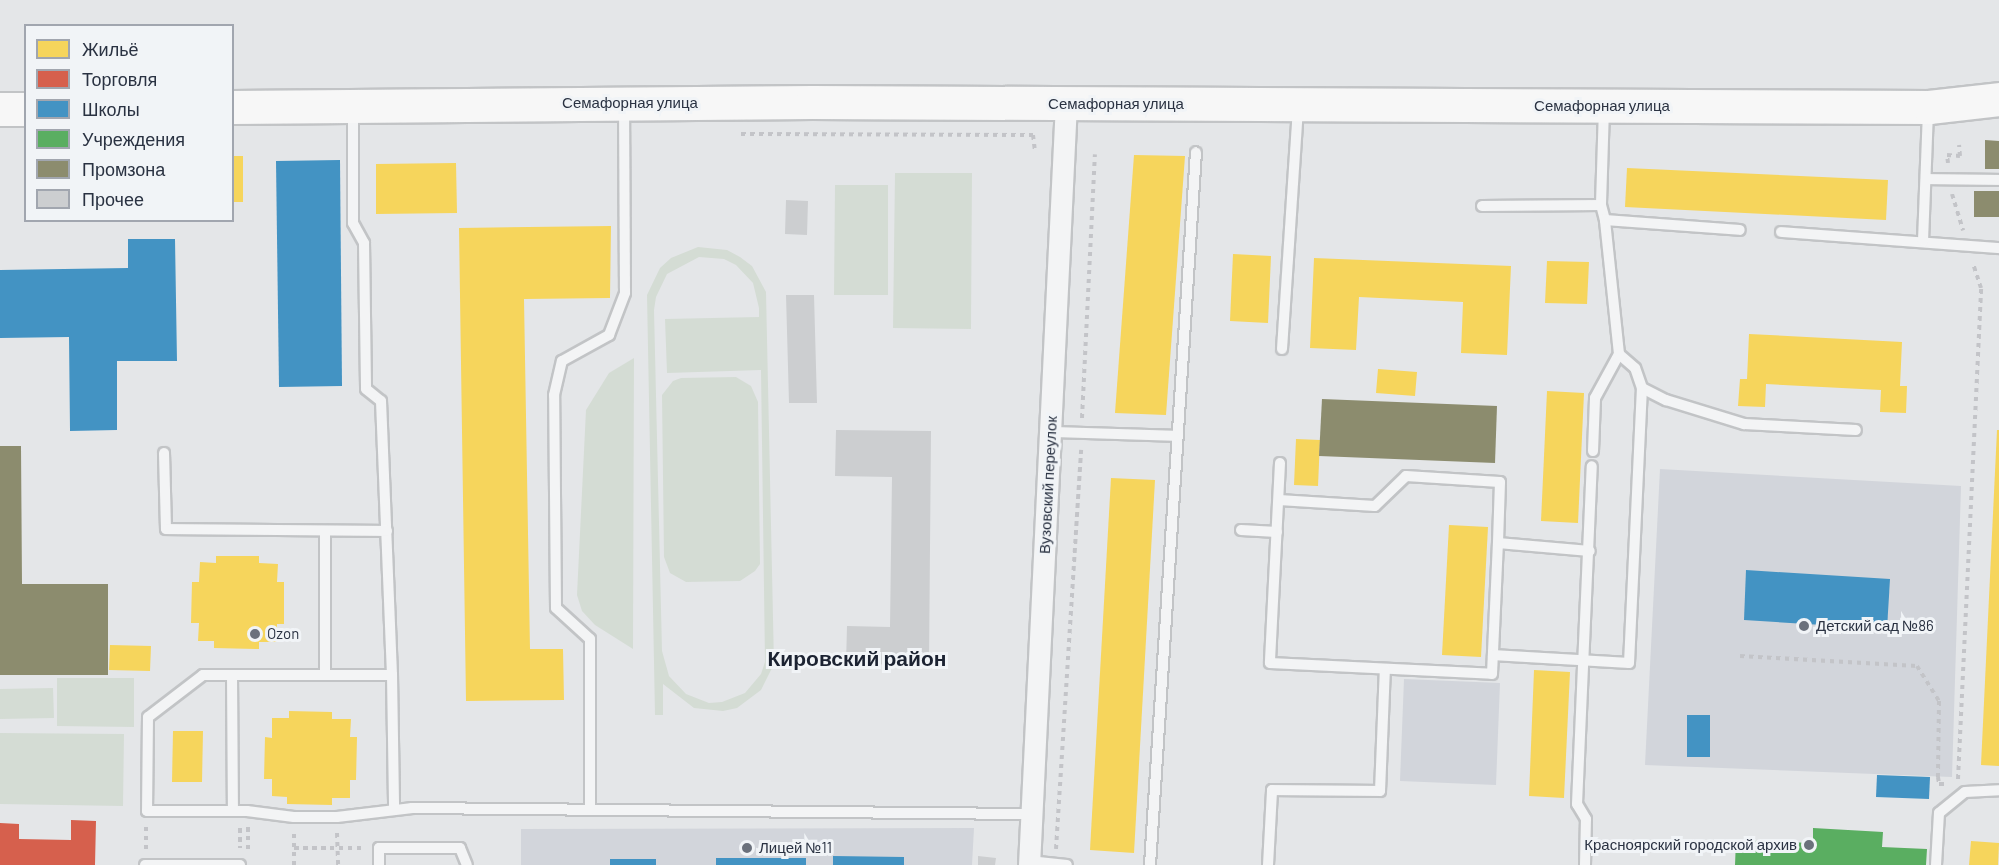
<!DOCTYPE html>
<meta charset="utf-8">
<style>
body{margin:0}
#map{position:relative;width:1999px;height:865px;overflow:hidden;background:#e4e6e8;font-family:Barlow,sans-serif}
div>[style]{position:absolute}
.built>*{inset:0;background:#d2d5db}
.green>*{inset:0;background:#d4dcd4}
.homes>*{inset:0;background:#f6d55c}
.shops>*{inset:0;background:#d6604d}
.schools>*{inset:0;background:#4393c3}
.public>*{inset:0;background:#5aae61}
.industry>*{inset:0;background:#8c8c6e}
.building>*{inset:0;background:#ccced0}
.path>*{height:4px;margin-top:-2px;transform-origin:0;background:repeating-linear-gradient(90deg,#c3c4c8 0 4.5px,transparent 0 9px)}
.roads{filter:drop-shadow(2px 0 #c2c4c6) drop-shadow(-2px 0 #c2c4c6) drop-shadow(0 2px #c2c4c6) drop-shadow(0 -2px #c2c4c6)}
.lane>*{height:10px;margin:-5px;padding:0 5px;transform-origin:5px;border-radius:5px;background:#f3f4f5}
.street>*{height:21px;margin:-10.5px;padding:0 10.5px;transform-origin:10.5px;border-radius:10.5px;background:#f3f4f5}
.highway>*{height:33px;margin:-16.5px;padding:0 16.5px;transform-origin:16.5px;border-radius:16.5px;background:#f7f7f7}
.dots>*{width:16px;height:16px;translate:-50% -50%;box-sizing:border-box;border:3px solid #f1f4f7;border-radius:50%}
span{translate:-50% -50%;white-space:nowrap;text-align:center;line-height:1.15;-webkit-text-stroke:6px #f1f4f7;paint-order:stroke}
.street-label{font-size:15px;color:#2a3242}
.poi-label{font-size:15px;color:#2a3242}
.left{translate:0 -50%;text-align:left}
.right{translate:-100% -50%;text-align:right}
.district-label{font-size:21px;color:#1c2332;font-weight:700}
.legend{position:absolute;left:24px;top:24px;width:210px;height:198px;box-sizing:border-box;background:#f1f4f7;border:2px solid #a1a6af;margin:0;padding:8px 10px;list-style:none;font-size:18px;color:#2a3242}
.legend li{display:flex;align-items:center;gap:12px;height:30px}
.legend b{width:30px;border:2px solid #a1a6af}
</style>
<div id="map">
<div class="built">
<div style="clip-path:polygon(1660px 469px,1961px 486px,1952px 777px,1645px 765px)"></div>
<div style="clip-path:polygon(1404px 679px,1500px 683px,1496px 785px,1400px 781px)"></div>
<div style="clip-path:polygon(974px 828px,972px 865px,521px 865px,521px 829px)"></div>
</div>
<div class="green">
<div style="clip-path:polygon(895px 173px,972px 173px,971px 329px,893px 328px)"></div>
<div style="clip-path:polygon(835px 185px,888px 185px,888px 295px,834px 295px)"></div>
<div style="clip-path:polygon(evenodd,698px 247px,727px 250px,740px 257px,752px 266px,766px 292px,774px 664px,761px 690px,737px 708px,723px 711px,694px 708px,663px 684px,663px 715px,655px 715px,647px 295px,660px 268px,671px 258px,698px 247px,699px 257px,724px 259px,736px 265px,753px 283px,759px 308px,759px 317px,665px 319px,667px 373px,761px 370px,765px 662px,761px 674px,745px 693px,722px 702px,709px 703px,686px 694px,669px 676px,662px 651px,654px 310px,656px 297px,667px 274px,699px 257px)"></div>
<div style="clip-path:polygon(634px 358px,633px 649px,595px 625px,582px 611px,577px 595px,586px 410px,609px 373px)"></div>
<div style="clip-path:polygon(736px 377px,751px 386px,758px 402px,760px 564px,755px 571px,740px 581px,686px 582px,670px 573px,664px 557px,662px 395px,673px 381px,681px 378px)"></div>
<div style="clip-path:polygon(57px 678px,134px 678px,134px 727px,57px 726px)"></div>
<div style="clip-path:polygon(53px 688px,54px 718px,0 719px,0 689px)"></div>
<div style="clip-path:polygon(0 733px,124px 734px,123px 806px,0 804px)"></div>
</div>
<div class="homes">
<div style="clip-path:polygon(1134px 155px,1185px 156px,1166px 415px,1115px 413px)"></div>
<div style="clip-path:polygon(232px 156px,243px 156px,243px 202px,232px 202px)"></div>
<div style="clip-path:polygon(456px 163px,457px 213px,376px 214px,376px 164px)"></div>
<div style="clip-path:polygon(1627px 168px,1888px 180px,1886px 220px,1625px 207px)"></div>
<div style="clip-path:polygon(611px 226px,610px 298px,524px 299px,530px 649px,563px 649px,564px 700px,466px 701px,459px 228px)"></div>
<div style="clip-path:polygon(1233px 254px,1271px 256px,1268px 323px,1230px 321px)"></div>
<div style="clip-path:polygon(1314px 258px,1511px 266px,1507px 355px,1461px 353px,1463px 302px,1359px 297px,1356px 350px,1310px 348px)"></div>
<div style="clip-path:polygon(1547px 261px,1589px 262px,1587px 304px,1545px 303px)"></div>
<div style="clip-path:polygon(1749px 334px,1902px 342px,1900px 386px,1907px 386px,1906px 413px,1880px 412px,1881px 390px,1766px 384px,1765px 407px,1738px 406px,1740px 379px,1747px 379px)"></div>
<div style="clip-path:polygon(1378px 369px,1417px 372px,1415px 396px,1376px 393px)"></div>
<div style="clip-path:polygon(1547px 391px,1584px 393px,1578px 523px,1541px 521px)"></div>
<div style="clip-path:polygon(1997px 430px,1999px 430px,1999px 766px,1981px 765px)"></div>
<div style="clip-path:polygon(1296px 439px,1320px 440px,1318px 486px,1294px 485px)"></div>
<div style="clip-path:polygon(1111px 478px,1155px 480px,1134px 853px,1090px 850px)"></div>
<div style="clip-path:polygon(1449px 525px,1488px 527px,1481px 657px,1442px 655px)"></div>
<div style="clip-path:polygon(216px 556px,259px 556px,259px 563px,278px 564px,277px 582px,284px 582px,284px 624px,277px 624px,277px 642px,259px 642px,259px 649px,214px 648px,214px 641px,198px 641px,199px 623px,191px 623px,192px 582px,199px 582px,200px 562px,216px 563px)"></div>
<div style="clip-path:polygon(110px 645px,151px 646px,150px 671px,109px 670px)"></div>
<div style="clip-path:polygon(1534px 670px,1570px 672px,1564px 798px,1529px 796px)"></div>
<div style="clip-path:polygon(289px 711px,332px 712px,332px 719px,351px 719px,350px 737px,357px 737px,356px 780px,350px 780px,350px 798px,332px 798px,332px 805px,287px 804px,287px 797px,272px 796px,272px 779px,264px 779px,265px 737px,272px 738px,272px 718px,289px 718px)"></div>
<div style="clip-path:polygon(173px 731px,203px 731px,202px 782px,172px 782px)"></div>
<div style="clip-path:polygon(1971px 841px,1999px 843px,1998px 865px,1969px 865px)"></div>
</div>
<div class="shops">
<div style="clip-path:polygon(71px 820px,96px 821px,95px 865px,0 865px,0 823px,19px 824px,19px 839px,71px 840px)"></div>
</div>
<div class="schools">
<div style="clip-path:polygon(340px 160px,342px 386px,279px 387px,276px 161px)"></div>
<div style="clip-path:polygon(128px 239px,175px 239px,177px 361px,117px 361px,117px 430px,70px 431px,69px 337px,0 338px,0 270px,128px 268px)"></div>
<div style="clip-path:polygon(1746px 570px,1890px 579px,1887px 629px,1744px 620px)"></div>
<div style="clip-path:polygon(1687px 715px,1710px 715px,1710px 757px,1687px 757px)"></div>
<div style="clip-path:polygon(1877px 775px,1930px 777px,1929px 799px,1876px 797px)"></div>
<div style="clip-path:polygon(833px 856px,904px 857px,904px 865px,833px 865px)"></div>
<div style="clip-path:polygon(716px 858px,806px 858px,806px 865px,716px 865px)"></div>
<div style="clip-path:polygon(610px 859px,656px 859px,656px 865px,610px 865px)"></div>
</div>
<div class="public">
<div style="clip-path:polygon(1813px 828px,1883px 832px,1882px 847px,1927px 849px,1926px 865px,1735px 865px,1736px 840px,1813px 843px)"></div>
</div>
<div class="industry">
<div style="clip-path:polygon(1985px 140px,1999px 141px,1999px 169px,1985px 169px)"></div>
<div style="clip-path:polygon(1974px 191px,1999px 191px,1999px 217px,1974px 217px)"></div>
<div style="clip-path:polygon(1322px 399px,1497px 406px,1495px 463px,1319px 456px)"></div>
<div style="clip-path:polygon(0 446px,21px 446px,22px 584px,108px 584px,108px 675px,0 675px)"></div>
</div>
<div class="building">
<div style="clip-path:polygon(786px 200px,808px 201px,807px 235px,785px 234px)"></div>
<div style="clip-path:polygon(786px 295px,814px 295px,817px 403px,789px 403px)"></div>
<div style="clip-path:polygon(836px 430px,931px 431px,929px 665px,846px 664px,847px 626px,890px 627px,892px 477px,835px 476px)"></div>
<div style="clip-path:polygon(978px 856px,996px 858px,995px 865px,978px 865px)"></div>
</div>
<div class="path">
<div style="left:741px;top:134px;width:292px;rotate:0.2deg"></div>
<div style="left:1033px;top:135px;width:16px;rotate:83deg"></div>
<div style="left:1948px;top:163px;width:8px;rotate:-97deg"></div>
<div style="left:1947px;top:155px;width:13px;rotate:4deg"></div>
<div style="left:1960px;top:156px;width:11px;rotate:-95deg"></div>
<div style="left:1952px;top:194px;width:38px;rotate:73deg"></div>
<div style="left:1082px;top:418px;width:264px;rotate:-87.2deg"></div>
<div style="left:1740px;top:656px;width:177px;rotate:3.2deg"></div>
<div style="left:1917px;top:666px;width:41px;rotate:57.8deg"></div>
<div style="left:1939px;top:701px;width:76px;rotate:90.8deg"></div>
<div style="left:1938px;top:777px;width:7px;rotate:82deg"></div>
<div style="left:1939px;top:784px;width:9px"></div>
<div style="left:1958px;top:779px;width:492px;rotate:-87.3deg"></div>
<div style="left:1981px;top:288px;width:26px;rotate:-108deg"></div>
<div style="left:248px;top:827px;width:25px;rotate:90deg"></div>
<div style="left:240px;top:828px;width:20px;rotate:90deg"></div>
<div style="left:337px;top:833px;width:32px;rotate:88deg"></div>
<div style="left:294px;top:848px;width:68px"></div>
<div style="left:146px;top:849px;width:23px;rotate:-90deg"></div>
<div style="left:1056px;top:849px;width:400px;rotate:-86.4deg"></div>
<div style="left:294px;top:865px;width:32px;rotate:-90deg"></div>
</div>
<div class="roads">
<div class="lane">
<div style="left:353px;top:108px;width:115px;rotate:90deg"></div>
<div style="left:353px;top:223px;width:23px;rotate:61deg"></div>
<div style="left:364px;top:243px;width:146px;rotate:89.2deg"></div>
<div style="left:366px;top:389px;width:19px;rotate:39deg"></div>
<div style="left:381px;top:401px;width:274px;rotate:87.7deg"></div>
<div style="left:392px;top:675px;width:189px;rotate:180deg"></div>
<div style="left:203px;top:675px;width:69px;rotate:142.6deg"></div>
<div style="left:148px;top:717px;width:94px;rotate:90.6deg"></div>
<div style="left:147px;top:811px;width:100px"></div>
<div style="left:247px;top:811px;width:47px;rotate:7.3deg"></div>
<div style="left:294px;top:817px;width:43px"></div>
<div style="left:337px;top:817px;width:76px;rotate:-6.8deg"></div>
<div style="left:412px;top:808px;width:618px;rotate:0.56deg"></div>
<div style="left:1604px;top:108px;width:97px;rotate:91.8deg"></div>
<div style="left:1601px;top:205px;width:16px;rotate:75deg"></div>
<div style="left:1605px;top:220px;width:135px;rotate:4.2deg"></div>
<div style="left:1926px;top:179px;width:73px;rotate:0.8deg"></div>
<div style="left:1482px;top:206px;width:119px;rotate:-0.5deg"></div>
<div style="left:1781px;top:232px;width:219px;rotate:4.2deg"></div>
<div style="left:1923px;top:241px;width:131px;rotate:-87.8deg"></div>
<div style="left:1282px;top:349px;width:243px;rotate:-86.2deg"></div>
<div style="left:1642px;top:388px;width:27px;rotate:27deg"></div>
<div style="left:1666px;top:400px;width:82px;rotate:17.1deg"></div>
<div style="left:1744px;top:424px;width:112px;rotate:3.1deg"></div>
<div style="left:1051px;top:432px;width:125px;rotate:1.8deg"></div>
<div style="left:1593px;top:451px;width:53px;rotate:-87.8deg"></div>
<div style="left:1595px;top:398px;width:50px;rotate:-61.4deg"></div>
<div style="left:1619px;top:354px;width:135px;rotate:-96deg"></div>
<div style="left:164px;top:453px;width:76px;rotate:88.5deg"></div>
<div style="left:166px;top:529px;width:221px;rotate:0.5deg"></div>
<div style="left:1280px;top:463px;width:200px;rotate:92.9deg"></div>
<div style="left:1270px;top:663px;width:222px;rotate:2.8deg"></div>
<div style="left:1492px;top:674px;width:131px;rotate:-87.4deg"></div>
<div style="left:1279px;top:500px;width:96px;rotate:3.6deg"></div>
<div style="left:1375px;top:506px;width:43px;rotate:-44.1deg"></div>
<div style="left:1406px;top:476px;width:94px;rotate:3.7deg"></div>
<div style="left:1500px;top:482px;width:61px;rotate:91.9deg"></div>
<div style="left:1498px;top:543px;width:92px;rotate:5deg"></div>
<div style="left:1241px;top:530px;width:36px;rotate:3deg"></div>
<div style="left:325px;top:532px;width:141px;rotate:90deg"></div>
<div style="left:1493px;top:655px;width:136px;rotate:3.4deg"></div>
<div style="left:1629px;top:663px;width:275px;rotate:-87.3deg"></div>
<div style="left:1642px;top:388px;width:21px;rotate:-109deg"></div>
<div style="left:1635px;top:368px;width:21px;rotate:-139deg"></div>
<div style="left:232px;top:675px;width:136px;rotate:89.6deg"></div>
<div style="left:392px;top:675px;width:133px;rotate:89.1deg"></div>
<div style="left:590px;top:809px;width:170px;rotate:-90deg"></div>
<div style="left:590px;top:639px;width:46px;rotate:-137.6deg"></div>
<div style="left:556px;top:608px;width:213px;rotate:-90.5deg"></div>
<div style="left:554px;top:395px;width:35px;rotate:-77deg"></div>
<div style="left:562px;top:361px;width:54px;rotate:-29deg"></div>
<div style="left:609px;top:335px;width:45px;rotate:-69.1deg"></div>
<div style="left:625px;top:293px;width:185px;rotate:-90.3deg"></div>
<div style="left:1029px;top:861px;width:38px;rotate:6deg"></div>
<div style="left:145px;top:865px;width:95px"></div>
<div style="left:379px;top:865px;width:17px;rotate:-90deg"></div>
<div style="left:379px;top:848px;width:81px"></div>
<div style="left:460px;top:848px;width:18px;rotate:68deg"></div>
<div style="left:1150px;top:865px;width:714px;rotate:-86.31deg"></div>
<div style="left:1268px;top:865px;width:75px;rotate:-86.9deg"></div>
<div style="left:1272px;top:790px;width:108px;rotate:0.5deg"></div>
<div style="left:1380px;top:791px;width:122px;rotate:-87.7deg"></div>
<div style="left:1585px;top:865px;width:46px;rotate:-88.8deg"></div>
<div style="left:1586px;top:819px;width:17px;rotate:-121deg"></div>
<div style="left:1577px;top:804px;width:338px;rotate:-87.5deg"></div>
<div style="left:1936px;top:865px;width:52px;rotate:-86.7deg"></div>
<div style="left:1939px;top:813px;width:33px;rotate:-39deg"></div>
<div style="left:1965px;top:792px;width:34px;rotate:-3deg"></div>
</div>
<div class="street">
<div style="left:1029px;top:865px;width:762px;rotate:-87.22deg"></div>
</div>
<div class="highway">
<div style="left:232px;top:107px;width:580px;rotate:-0.49deg"></div>
<div style="left:812px;top:102px;width:1117px;rotate:0.26deg"></div>
<div style="left:1929px;top:107px;width:70px;rotate:-6.5deg"></div>
<div style="left:0;top:109px;width:26px"></div>
</div>
</div>
<div class="dots">
<div style="left:1804px;top:626px;background:#6b717c"></div>
<div style="left:255px;top:634px;background:#6b717c"></div>
<div style="left:1809px;top:845px;background:#6b717c"></div>
<div style="left:747px;top:848px;background:#6b717c"></div>
</div>
<div class="street-label">
<span style="left:630px;top:103px">Семафорная улица</span>
<span style="left:1116px;top:104px">Семафорная улица</span>
<span style="left:1602px;top:106px">Семафорная улица</span>
<span style="left:1048px;top:485px;rotate:-87deg">Вузовский переулок</span>
</div>
<div class="poi-label">
<span class="left" style="left:1816px;top:626px">Детский сад №86</span>
<span class="left" style="left:267px;top:634px">Ozon</span>
<span class="right" style="left:1797px;top:845px">Красноярский городской архив</span>
<span class="left" style="left:759px;top:848px">Лицей №11</span>
</div>
<div class="district-label">
<span style="left:857px;top:658px">Кировский район</span>
</div>
<ul class="legend">
<li><b style="height:16px;background:#f6d55c"></b>Жильё</li>
<li><b style="height:16px;background:#d6604d"></b>Торговля</li>
<li><b style="height:16px;background:#4393c3"></b>Школы</li>
<li><b style="height:16px;background:#5aae61"></b>Учреждения</li>
<li><b style="height:16px;background:#8c8c6e"></b>Промзона</li>
<li><b style="height:16px;background:#ccced0"></b>Прочее</li>
</ul>
</div>
